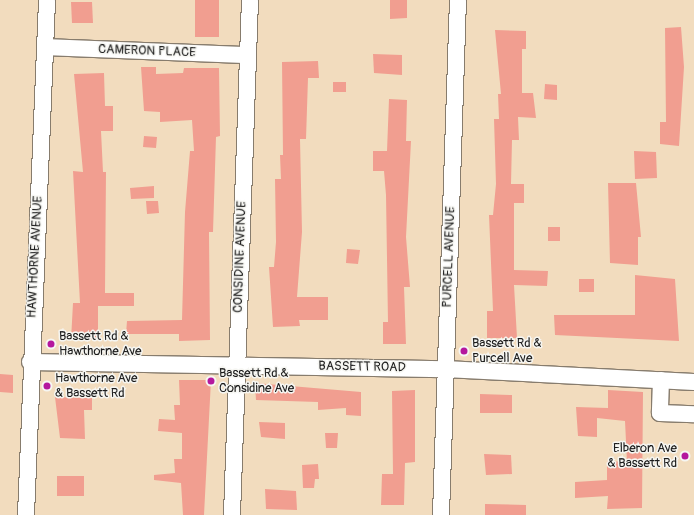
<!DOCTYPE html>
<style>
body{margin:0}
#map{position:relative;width:694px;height:515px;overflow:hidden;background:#f2dcbe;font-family:Pangolin,sans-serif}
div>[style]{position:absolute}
.building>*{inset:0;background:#f19e90}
.roads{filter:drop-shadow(1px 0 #877c6d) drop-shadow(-1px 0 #877c6d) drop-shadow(0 1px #877c6d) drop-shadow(0 -1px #877c6d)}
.minor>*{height:16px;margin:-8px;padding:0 8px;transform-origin:8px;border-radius:8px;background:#fff}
.dots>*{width:11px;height:11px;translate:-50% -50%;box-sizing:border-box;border:2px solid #f6f6f2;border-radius:50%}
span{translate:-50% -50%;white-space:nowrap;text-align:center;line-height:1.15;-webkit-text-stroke:3px #f6f6f2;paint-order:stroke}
.street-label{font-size:13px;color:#1c1c1c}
.poi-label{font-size:13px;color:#1c1c1c}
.left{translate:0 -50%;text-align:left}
.right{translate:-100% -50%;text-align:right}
</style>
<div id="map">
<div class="building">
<div style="clip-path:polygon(195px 0,219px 0,219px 37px,195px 37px)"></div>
<div style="clip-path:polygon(390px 0,407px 0,407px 18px,390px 19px)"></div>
<div style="clip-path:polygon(71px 2px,92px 2px,93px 23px,72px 23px)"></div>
<div style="clip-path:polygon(681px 27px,684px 67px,679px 146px,660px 144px,660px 122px,666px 122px,665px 28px)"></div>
<div style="clip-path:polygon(495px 30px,526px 31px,526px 49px,522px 49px,522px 93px,533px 93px,536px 118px,518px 117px,519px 140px,512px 140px,511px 184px,524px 184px,524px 203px,514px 203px,514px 270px,548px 271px,547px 286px,514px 285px,517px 338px,487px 338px,487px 311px,493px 311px,489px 215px,493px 215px,496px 184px,494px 119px,499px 119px,498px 94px,501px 94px)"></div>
<div style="clip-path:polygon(373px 54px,402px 55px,402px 75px,374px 73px)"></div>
<div style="clip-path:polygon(318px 61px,319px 78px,308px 78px,306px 139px,300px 139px,302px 232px,297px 297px,328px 297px,328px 320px,299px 320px,300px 326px,273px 327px,269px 267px,274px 267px,276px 242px,275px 179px,281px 179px,280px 155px,283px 155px,282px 62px)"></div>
<div style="clip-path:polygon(141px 67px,156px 67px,156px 74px,183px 73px,184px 68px,219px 68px,220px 136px,216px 137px,213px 232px,209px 232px,210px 340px,179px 341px,179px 334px,126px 334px,127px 321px,182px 320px,185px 212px,190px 151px,194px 151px,192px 120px,160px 122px,160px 112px,144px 111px)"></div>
<div style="clip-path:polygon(104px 73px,105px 106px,113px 106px,113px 131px,101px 131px,103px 172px,106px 172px,105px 293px,134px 293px,134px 306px,98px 306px,98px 339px,71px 340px,73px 303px,80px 303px,73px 171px,83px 172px,74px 74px)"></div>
<div style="clip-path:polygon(333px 82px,346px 82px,346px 92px,333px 92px)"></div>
<div style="clip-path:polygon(545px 84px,557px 85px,557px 100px,544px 99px)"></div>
<div style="clip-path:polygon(389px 99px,407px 100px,406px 141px,411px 141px,406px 237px,410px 287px,404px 287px,406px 344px,383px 344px,383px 322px,388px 322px,386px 195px,384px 171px,373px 171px,373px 151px,387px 151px)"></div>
<div style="clip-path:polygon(144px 136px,157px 137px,156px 148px,143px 147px)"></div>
<div style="clip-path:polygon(634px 151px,656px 152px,657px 178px,635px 179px)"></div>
<div style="clip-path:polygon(608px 183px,636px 183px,641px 237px,638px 237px,638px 265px,610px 263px)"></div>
<div style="clip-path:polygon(154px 186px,154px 198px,131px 199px,130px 188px)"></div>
<div style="clip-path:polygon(146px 201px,158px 201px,159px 213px,147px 214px)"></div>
<div style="clip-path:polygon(548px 227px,560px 227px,560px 241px,548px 241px)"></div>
<div style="clip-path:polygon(347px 249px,360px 250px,358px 264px,346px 263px)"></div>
<div style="clip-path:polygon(635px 275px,675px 279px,679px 341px,555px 335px,554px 315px,635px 315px)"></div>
<div style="clip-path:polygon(579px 279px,594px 279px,594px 292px,579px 292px)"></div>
<div style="clip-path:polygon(0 374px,13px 375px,13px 393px,0 392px)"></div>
<div style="clip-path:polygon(179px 380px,211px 380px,204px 515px,183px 515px,181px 483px,154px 480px,154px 475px,175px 473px,174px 459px,182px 459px,182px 433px,158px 431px,159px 419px,175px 420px,174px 405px,180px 405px)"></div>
<div style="clip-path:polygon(255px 383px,361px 392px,361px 416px,346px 415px,346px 408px,318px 410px,318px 402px,256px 400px)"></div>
<div style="clip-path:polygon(415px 390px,415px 462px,405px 463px,404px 505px,381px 505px,382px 474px,393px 474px,392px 391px)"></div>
<div style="clip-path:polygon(608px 390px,643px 392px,642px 508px,607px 509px,608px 496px,575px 498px,575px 482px,607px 480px,607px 461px,627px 462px,625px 421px,597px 418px,597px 437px,578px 436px,576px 407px,608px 408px)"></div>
<div style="clip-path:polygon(480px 394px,512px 395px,512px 413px,480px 413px)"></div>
<div style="clip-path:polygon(55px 397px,92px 398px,92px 410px,84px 410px,85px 439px,60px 438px)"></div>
<div style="clip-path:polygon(259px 422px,285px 423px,285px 439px,261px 437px)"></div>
<div style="clip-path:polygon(325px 433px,338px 433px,337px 448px,326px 448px)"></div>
<div style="clip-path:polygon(484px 454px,511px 455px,512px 474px,486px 475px)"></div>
<div style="clip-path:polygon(318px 464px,319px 479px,315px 479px,314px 488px,303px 488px,302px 465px)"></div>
<div style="clip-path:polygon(57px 476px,84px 476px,84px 496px,57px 496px)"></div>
<div style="clip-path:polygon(265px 489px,296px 491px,297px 510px,266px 509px)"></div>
<div style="clip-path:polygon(485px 504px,526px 505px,526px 515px,485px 515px)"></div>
</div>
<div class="roads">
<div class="minor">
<div style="left:46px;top:47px;width:202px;rotate:2.3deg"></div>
<div style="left:30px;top:362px;width:415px;rotate:1deg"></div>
<div style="left:445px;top:369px;width:249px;rotate:3deg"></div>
<div style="left:661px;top:380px;width:33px;rotate:92deg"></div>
<div style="left:660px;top:413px;width:34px;rotate:2deg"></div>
<div style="left:26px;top:515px;width:515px;rotate:-87.66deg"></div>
<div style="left:232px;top:515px;width:515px;rotate:-88deg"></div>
<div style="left:441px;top:515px;width:515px;rotate:-88.11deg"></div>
</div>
</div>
<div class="dots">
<div style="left:51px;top:344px;background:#b5179e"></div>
<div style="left:464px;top:351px;background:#b5179e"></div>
<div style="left:211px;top:381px;background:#b5179e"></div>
<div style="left:47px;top:386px;background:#b5179e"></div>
<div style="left:685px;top:456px;background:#b5179e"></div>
</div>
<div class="street-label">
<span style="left:147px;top:51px;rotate:2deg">CAMERON PLACE</span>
<span style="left:35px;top:257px;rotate:-87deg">HAWTHORNE AVENUE</span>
<span style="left:240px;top:257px;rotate:-88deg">CONSIDINE AVENUE</span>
<span style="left:449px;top:257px;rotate:-88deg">PURCELL AVENUE</span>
<span style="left:362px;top:367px;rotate:1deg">BASSETT ROAD</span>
</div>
<div class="poi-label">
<span class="left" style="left:59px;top:344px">Bassett Rd &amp;<br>Hawthorne Ave</span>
<span class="left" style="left:472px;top:351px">Bassett Rd &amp;<br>Purcell Ave</span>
<span class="left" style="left:219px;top:381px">Bassett Rd &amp;<br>Considine Ave</span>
<span class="left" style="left:55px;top:386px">Hawthorne Ave<br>&amp; Bassett Rd</span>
<span class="right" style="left:677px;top:456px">Elberon Ave<br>&amp; Bassett Rd</span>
</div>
</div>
